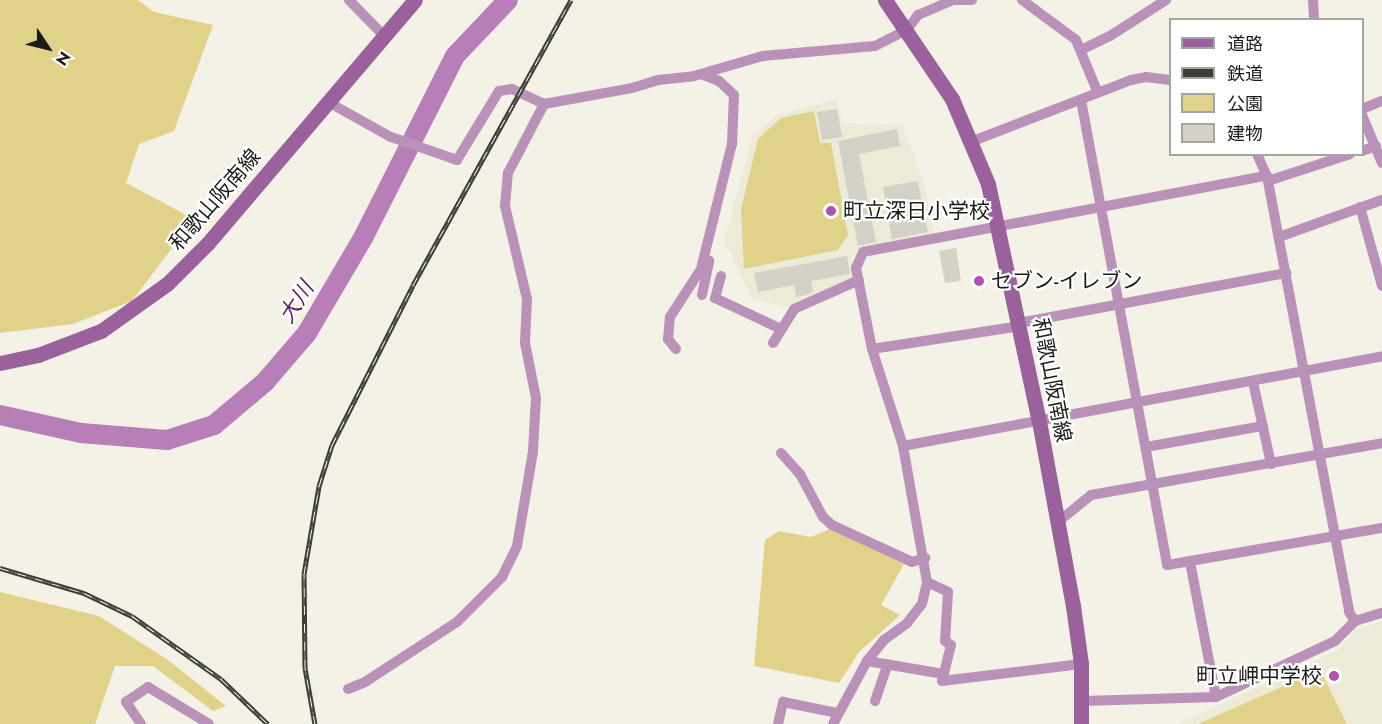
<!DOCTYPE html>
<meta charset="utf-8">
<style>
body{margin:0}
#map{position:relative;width:1382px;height:724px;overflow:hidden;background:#f4f2e7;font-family:Jost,"Noto Sans JP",sans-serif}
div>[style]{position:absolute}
.built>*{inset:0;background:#edead7}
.green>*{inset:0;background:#e0d289}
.river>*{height:20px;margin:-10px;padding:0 10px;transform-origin:10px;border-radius:10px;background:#b77eb8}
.building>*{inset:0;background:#d4d2c7}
.street>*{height:10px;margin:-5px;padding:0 5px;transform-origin:5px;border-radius:5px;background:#b991b9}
.secondary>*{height:15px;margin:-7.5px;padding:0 7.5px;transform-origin:7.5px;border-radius:7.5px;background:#9b619d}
.rail>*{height:5px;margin-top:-2.5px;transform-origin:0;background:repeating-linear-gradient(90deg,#fff 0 9px,#3e3d38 0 18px);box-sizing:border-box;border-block:2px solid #3e3d38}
.dots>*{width:16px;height:16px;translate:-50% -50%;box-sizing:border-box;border:3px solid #fff;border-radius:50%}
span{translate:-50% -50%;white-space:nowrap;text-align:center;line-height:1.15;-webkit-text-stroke:4.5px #fff;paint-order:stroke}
.street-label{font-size:21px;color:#1c1b17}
.poi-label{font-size:21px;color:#1c1b17}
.left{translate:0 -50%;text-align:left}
.right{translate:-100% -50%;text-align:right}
.water-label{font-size:22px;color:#611d64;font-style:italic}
.legend{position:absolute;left:1169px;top:18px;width:195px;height:138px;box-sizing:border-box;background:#fff;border:2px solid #a4a4a2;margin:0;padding:8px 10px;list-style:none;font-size:18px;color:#1c1b17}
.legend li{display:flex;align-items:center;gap:12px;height:30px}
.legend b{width:30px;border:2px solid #a4a4a2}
.north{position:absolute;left:18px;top:18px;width:60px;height:60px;-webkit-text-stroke:4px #fff;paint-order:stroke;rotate:125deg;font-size:16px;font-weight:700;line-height:24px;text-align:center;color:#1c1b17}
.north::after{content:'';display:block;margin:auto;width:21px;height:27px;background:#1c1b17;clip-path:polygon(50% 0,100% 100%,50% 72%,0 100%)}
</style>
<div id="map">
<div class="built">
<div style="clip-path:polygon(837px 99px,843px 123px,902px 125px,925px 187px,935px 235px,859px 248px,852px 259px,854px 280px,790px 307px,753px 300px,724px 240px,753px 135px,778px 115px)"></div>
<div style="clip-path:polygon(1382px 621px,1382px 724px,1177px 724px,1338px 650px,1356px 629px)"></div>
</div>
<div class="green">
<div style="clip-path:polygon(0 0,138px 0,154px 12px,213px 25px,174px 131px,139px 144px,126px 183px,194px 219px,132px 301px,73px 324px,0 333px)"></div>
<div style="clip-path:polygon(814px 111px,820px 143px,831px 143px,848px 235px,838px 250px,744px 269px,741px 209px,758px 139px,781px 118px)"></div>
<div style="clip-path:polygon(830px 529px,904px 564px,881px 605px,900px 615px,859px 652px,839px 683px,754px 666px,765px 540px,779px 531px,811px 537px)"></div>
<div style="clip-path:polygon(0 592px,99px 616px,168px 660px,226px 706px,213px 711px,153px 666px,115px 666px,95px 724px,0 724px)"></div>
<div style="clip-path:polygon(1320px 670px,1347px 724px,1198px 724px)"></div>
</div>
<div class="river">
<div style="left:0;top:415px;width:83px;rotate:12.5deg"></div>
<div style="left:81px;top:433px;width:86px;rotate:4.7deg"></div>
<div style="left:167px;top:440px;width:49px;rotate:-17.7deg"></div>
<div style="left:214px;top:425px;width:67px;rotate:-40.1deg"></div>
<div style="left:265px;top:382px;width:65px;rotate:-49.4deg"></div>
<div style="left:307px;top:333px;width:110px;rotate:-59.5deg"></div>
<div style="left:363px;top:238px;width:204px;rotate:-63.2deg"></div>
<div style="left:455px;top:56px;width:77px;rotate:-46.6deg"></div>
</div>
<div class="building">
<div style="clip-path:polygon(837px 109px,842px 137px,822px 140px,817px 112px)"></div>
<div style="clip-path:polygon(897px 129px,900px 146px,859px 154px,876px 242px,858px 246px,838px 141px)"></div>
<div style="clip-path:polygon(918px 181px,928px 232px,892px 239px,883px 187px)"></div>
<div style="clip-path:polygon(956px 248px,961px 281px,945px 283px,939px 251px)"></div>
<div style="clip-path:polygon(847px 256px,850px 274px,811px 281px,813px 292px,806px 295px,796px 297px,794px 285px,758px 292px,754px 273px)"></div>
</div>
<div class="street">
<div style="left:349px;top:0;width:50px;rotate:45.8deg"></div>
<div style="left:955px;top:0;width:17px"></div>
<div style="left:1022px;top:0;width:67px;rotate:36.5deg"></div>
<div style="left:1076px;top:40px;width:57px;rotate:67.5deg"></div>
<div style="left:1313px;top:0;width:20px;rotate:87deg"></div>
<div style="left:1081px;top:50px;width:32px;rotate:-26deg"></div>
<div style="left:1110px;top:36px;width:67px;rotate:-32.7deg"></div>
<div style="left:1081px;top:100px;width:473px;rotate:79.5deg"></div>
<div style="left:1167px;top:565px;width:218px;rotate:-9.8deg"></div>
<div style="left:328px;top:102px;width:72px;rotate:29.1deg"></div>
<div style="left:391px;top:137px;width:70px;rotate:19.2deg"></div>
<div style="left:457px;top:160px;width:81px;rotate:-58.7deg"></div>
<div style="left:499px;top:91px;width:13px;rotate:-9deg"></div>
<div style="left:512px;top:89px;width:35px;rotate:25deg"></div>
<div style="left:544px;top:104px;width:89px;rotate:-10.3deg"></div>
<div style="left:632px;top:88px;width:27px;rotate:-17deg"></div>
<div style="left:658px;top:80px;width:36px;rotate:-6deg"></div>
<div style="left:694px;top:76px;width:72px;rotate:-16.2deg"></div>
<div style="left:763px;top:56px;width:112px;rotate:-5.1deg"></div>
<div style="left:875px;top:46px;width:36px;rotate:-27deg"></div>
<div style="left:907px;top:30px;width:19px;rotate:-54deg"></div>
<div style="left:918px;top:15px;width:39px;rotate:-23deg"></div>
<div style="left:1362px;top:109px;width:22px;rotate:-22deg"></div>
<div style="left:1362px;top:115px;width:52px;rotate:67.4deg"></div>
<div style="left:973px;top:141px;width:169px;rotate:-21.1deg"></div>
<div style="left:1131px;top:80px;width:15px;rotate:-11deg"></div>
<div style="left:1146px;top:77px;width:24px;rotate:7deg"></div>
<div style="left:1362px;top:151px;width:15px;rotate:-20deg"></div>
<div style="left:1257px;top:154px;width:24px;rotate:66deg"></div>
<div style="left:1268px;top:181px;width:86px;rotate:-18.2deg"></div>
<div style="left:1360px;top:207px;width:82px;rotate:74.4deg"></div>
<div style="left:1279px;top:237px;width:109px;rotate:-19.8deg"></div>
<div style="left:721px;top:276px;width:23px;rotate:105deg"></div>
<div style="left:715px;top:298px;width:73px;rotate:25.2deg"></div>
<div style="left:702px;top:295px;width:35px;rotate:-78deg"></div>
<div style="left:1019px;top:323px;width:272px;rotate:-10.6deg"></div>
<div style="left:773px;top:343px;width:40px;rotate:-58deg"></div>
<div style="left:794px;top:309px;width:71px;rotate:-24deg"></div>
<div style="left:676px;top:349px;width:13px;rotate:-129deg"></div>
<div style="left:668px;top:339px;width:22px;rotate:-85deg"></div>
<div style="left:670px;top:317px;width:57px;rotate:-57.1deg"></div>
<div style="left:701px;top:269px;width:129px;rotate:-76.1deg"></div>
<div style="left:732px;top:144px;width:49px;rotate:-87.7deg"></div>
<div style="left:734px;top:95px;width:21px;rotate:-137deg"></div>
<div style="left:719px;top:81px;width:19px;rotate:-159deg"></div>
<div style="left:872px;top:349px;width:83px;rotate:-101.2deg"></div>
<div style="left:856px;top:268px;width:17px;rotate:-66deg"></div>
<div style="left:863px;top:252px;width:411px;rotate:-10.7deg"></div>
<div style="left:1267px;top:176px;width:444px;rotate:79.3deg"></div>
<div style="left:1349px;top:612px;width:11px;rotate:56deg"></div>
<div style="left:1253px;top:382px;width:84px;rotate:77.6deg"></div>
<div style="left:903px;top:446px;width:487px;rotate:-10.6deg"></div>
<div style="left:1146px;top:447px;width:119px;rotate:-10.2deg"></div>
<div style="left:781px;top:453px;width:28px;rotate:48deg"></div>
<div style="left:800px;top:474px;width:49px;rotate:61.9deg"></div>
<div style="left:823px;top:517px;width:12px;rotate:42deg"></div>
<div style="left:832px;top:525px;width:88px;rotate:24.8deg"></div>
<div style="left:912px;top:562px;width:14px;rotate:-17deg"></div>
<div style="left:1058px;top:522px;width:43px;rotate:-39.3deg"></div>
<div style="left:1091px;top:495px;width:296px;rotate:-10.1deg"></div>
<div style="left:1190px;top:562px;width:137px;rotate:79.1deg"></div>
<div style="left:927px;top:582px;width:23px;rotate:25deg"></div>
<div style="left:948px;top:592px;width:49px;rotate:93.5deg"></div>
<div style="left:945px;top:641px;width:7px;rotate:34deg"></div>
<div style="left:951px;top:645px;width:37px;rotate:104deg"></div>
<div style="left:942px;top:681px;width:140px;rotate:-7deg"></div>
<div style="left:867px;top:661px;width:78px;rotate:9.6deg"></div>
<div style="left:348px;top:689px;width:18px;rotate:-22deg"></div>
<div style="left:365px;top:682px;width:110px;rotate:-33.1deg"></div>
<div style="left:457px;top:622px;width:64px;rotate:-45deg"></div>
<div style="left:502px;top:577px;width:34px;rotate:-64deg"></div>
<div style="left:517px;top:546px;width:96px;rotate:-80.4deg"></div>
<div style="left:533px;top:451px;width:53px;rotate:-86.8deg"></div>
<div style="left:536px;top:398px;width:56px;rotate:-101.3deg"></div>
<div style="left:525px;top:343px;width:44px;rotate:-87.4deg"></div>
<div style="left:527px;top:299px;width:96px;rotate:-103.3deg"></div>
<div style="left:505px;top:206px;width:33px;rotate:-85deg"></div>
<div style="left:508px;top:173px;width:78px;rotate:-62.4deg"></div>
<div style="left:875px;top:701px;width:39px;rotate:-71deg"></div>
<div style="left:1083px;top:701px;width:133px;rotate:-1.7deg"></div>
<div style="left:1216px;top:697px;width:132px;rotate:-25.2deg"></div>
<div style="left:1335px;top:641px;width:28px;rotate:-45deg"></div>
<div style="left:1355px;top:621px;width:28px;rotate:-17deg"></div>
<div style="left:141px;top:724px;width:27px;rotate:-124deg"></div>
<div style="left:126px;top:702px;width:27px;rotate:-34deg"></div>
<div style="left:148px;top:687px;width:71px;rotate:31.2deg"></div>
<div style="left:778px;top:724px;width:23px;rotate:-77deg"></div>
<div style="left:783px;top:702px;width:55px;rotate:11.5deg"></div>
<div style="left:833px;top:724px;width:72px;rotate:-61.6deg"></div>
<div style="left:867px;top:661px;width:27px;rotate:-51deg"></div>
<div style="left:884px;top:640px;width:29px;rotate:-36deg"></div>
<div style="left:907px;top:623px;width:24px;rotate:-52deg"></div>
<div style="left:922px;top:604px;width:23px;rotate:-77deg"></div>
<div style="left:927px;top:582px;width:138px;rotate:-100deg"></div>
<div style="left:903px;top:446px;width:102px;rotate:-107.7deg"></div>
<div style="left:872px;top:349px;width:150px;rotate:-8.8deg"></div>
</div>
<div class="secondary">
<div style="left:885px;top:0;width:120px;rotate:55.9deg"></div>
<div style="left:952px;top:99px;width:92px;rotate:67deg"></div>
<div style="left:988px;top:184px;width:242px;rotate:77.9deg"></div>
<div style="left:1039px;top:421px;width:188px;rotate:79.6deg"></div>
<div style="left:1073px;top:606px;width:59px;rotate:82.1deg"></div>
<div style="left:1081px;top:664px;width:60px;rotate:90deg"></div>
<div style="left:0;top:363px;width:39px;rotate:-12deg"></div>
<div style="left:38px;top:355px;width:67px;rotate:-20.9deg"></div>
<div style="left:101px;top:331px;width:81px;rotate:-35.5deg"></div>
<div style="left:167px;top:284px;width:58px;rotate:-45deg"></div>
<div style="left:208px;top:243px;width:319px;rotate:-49.6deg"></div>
</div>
<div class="rail">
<div style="left:0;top:568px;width:88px;rotate:16.6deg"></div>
<div style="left:84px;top:593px;width:53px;rotate:25.6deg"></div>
<div style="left:132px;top:616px;width:109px;rotate:35.3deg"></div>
<div style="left:221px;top:679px;width:65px;rotate:43.8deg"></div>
<div style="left:315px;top:724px;width:57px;rotate:-100.1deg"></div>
<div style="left:305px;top:668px;width:94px;rotate:-90.6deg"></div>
<div style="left:304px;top:574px;width:89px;rotate:-80.3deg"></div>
<div style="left:319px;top:486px;width:43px;rotate:-72.4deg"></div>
<div style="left:332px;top:445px;width:179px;rotate:-63.1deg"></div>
<div style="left:413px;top:285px;width:326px;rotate:-61deg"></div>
</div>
<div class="dots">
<div style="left:831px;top:211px;background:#b350b7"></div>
<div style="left:979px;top:281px;background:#b350b7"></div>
<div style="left:1334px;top:676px;background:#b350b7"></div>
</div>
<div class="street-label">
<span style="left:215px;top:200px;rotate:-49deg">和歌山阪南線</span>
<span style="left:1052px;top:380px;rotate:79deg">和歌山阪南線</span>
</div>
<div class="poi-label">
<span class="left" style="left:843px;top:211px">町立深日小学校</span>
<span class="left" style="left:991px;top:281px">セブン-イレブン</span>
<span class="right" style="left:1322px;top:676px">町立岬中学校</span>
</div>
<div class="water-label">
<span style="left:296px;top:302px;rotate:-57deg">大川</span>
</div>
<ul class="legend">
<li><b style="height:8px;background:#9b619d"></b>道路</li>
<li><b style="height:8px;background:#3e3d38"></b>鉄道</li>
<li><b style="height:16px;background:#e0d289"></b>公園</li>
<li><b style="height:16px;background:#d4d2c7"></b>建物</li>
</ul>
<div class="north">N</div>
</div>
